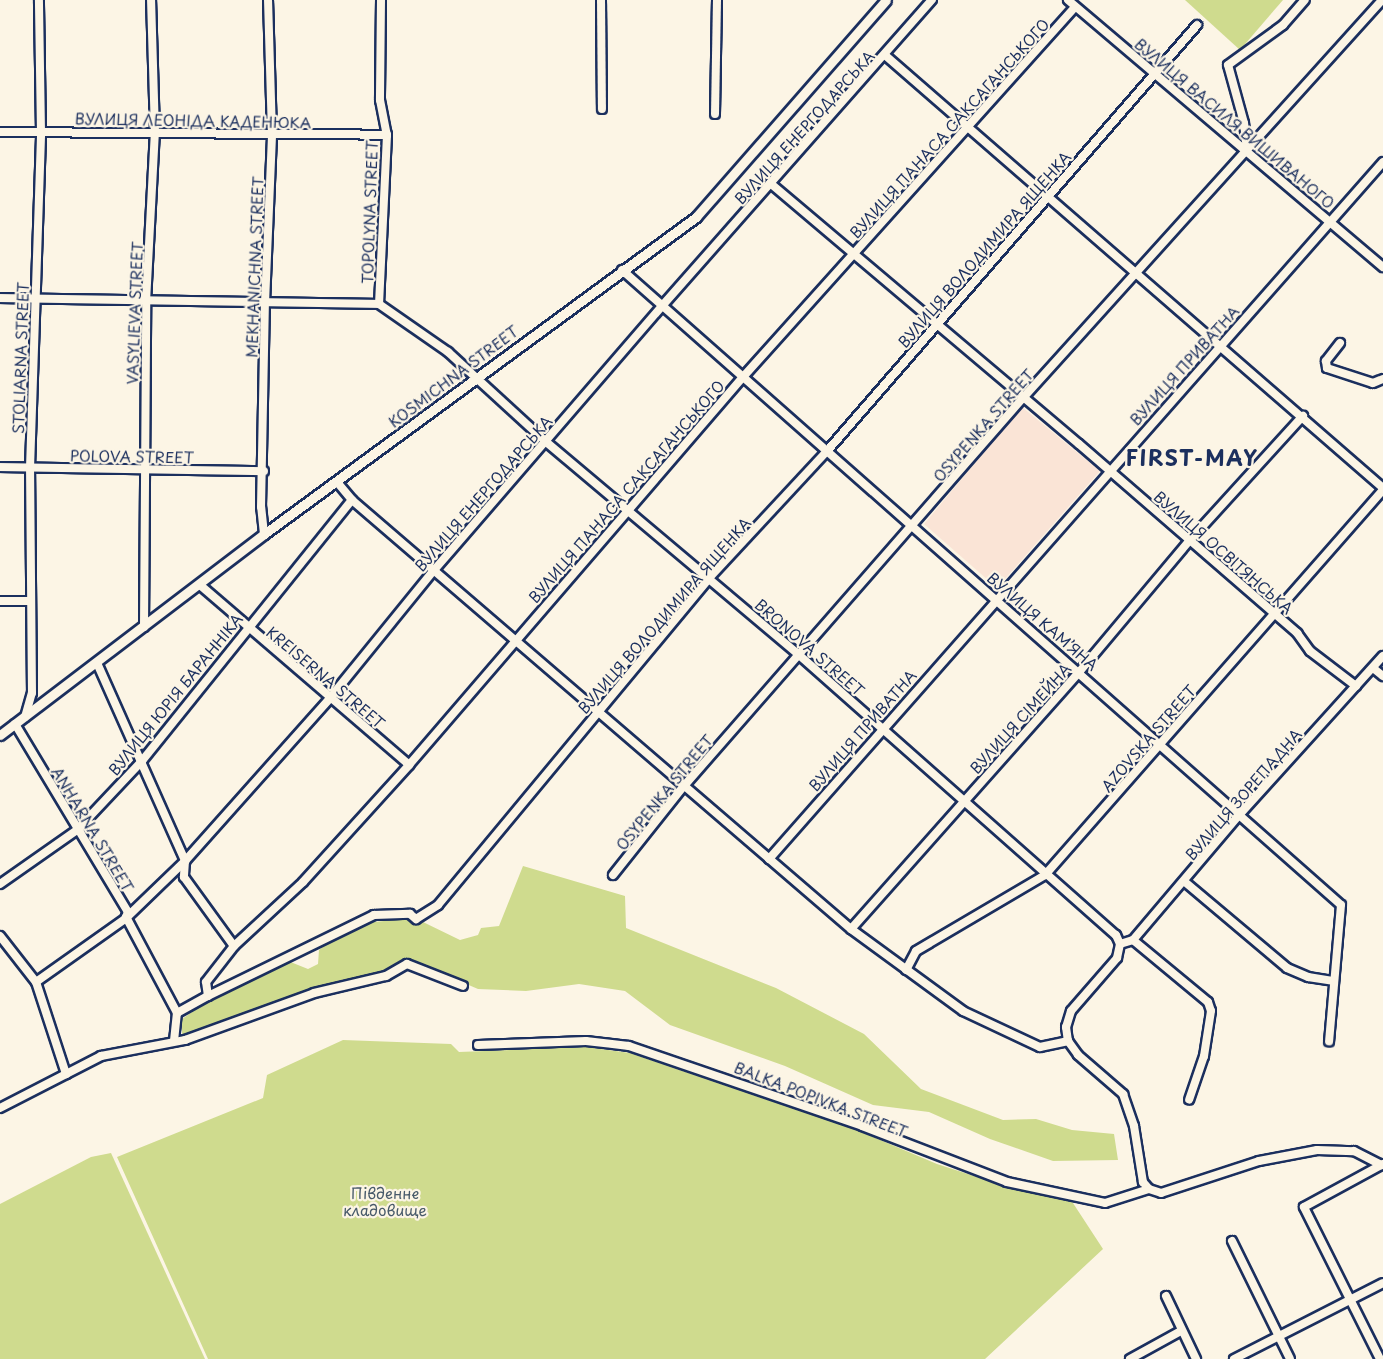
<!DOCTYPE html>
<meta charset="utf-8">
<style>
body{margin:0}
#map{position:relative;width:1383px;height:1359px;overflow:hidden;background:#fcf5e5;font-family:"Playpen Sans",sans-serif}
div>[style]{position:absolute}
.built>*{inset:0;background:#fae4d6}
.green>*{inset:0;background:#cfdb8e}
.roads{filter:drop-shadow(2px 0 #1b2f5e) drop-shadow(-2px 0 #1b2f5e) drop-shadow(0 2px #1b2f5e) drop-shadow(0 -2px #1b2f5e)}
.minor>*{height:8px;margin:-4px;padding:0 4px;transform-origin:4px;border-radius:4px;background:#fcf5e5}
.major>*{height:9px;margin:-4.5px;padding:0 4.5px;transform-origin:4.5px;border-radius:4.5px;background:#fcf5e5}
span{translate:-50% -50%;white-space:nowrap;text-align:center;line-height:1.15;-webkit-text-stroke:4.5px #fcf5e5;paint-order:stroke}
.street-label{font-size:15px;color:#1b2f5e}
.park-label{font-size:15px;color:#485a6a}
.district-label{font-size:21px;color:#1b2f5e;font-weight:700;letter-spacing:1.5px}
</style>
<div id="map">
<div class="built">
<div style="clip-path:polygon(1022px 407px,1100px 471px,997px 588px,924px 524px)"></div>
</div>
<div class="green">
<div style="clip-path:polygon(1185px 0,1283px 0,1240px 50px)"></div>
<div style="clip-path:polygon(523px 866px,625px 896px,626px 928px,776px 988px,864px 1034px,921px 1089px,1003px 1120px,1036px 1119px,1072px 1130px,1114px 1134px,1118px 1160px,1053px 1161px,990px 1139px,929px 1112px,873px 1105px,785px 1066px,670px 1025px,625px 991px,579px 984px,526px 991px,478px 989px,415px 962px,399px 961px,380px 975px,341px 980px,194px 1035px,182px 1036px,182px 1019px,212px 998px,288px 961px,308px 969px,318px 964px,319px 950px,337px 936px,364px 923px,404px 919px,423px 922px,460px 940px,478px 935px,481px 928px,499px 926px)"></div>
<div style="clip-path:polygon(343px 1040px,451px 1044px,459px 1052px,586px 1047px,630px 1053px,859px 1131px,937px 1164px,1005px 1186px,1071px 1200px,1103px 1249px,985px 1359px,208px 1359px,117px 1157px,263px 1098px,267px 1075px)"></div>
<div style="clip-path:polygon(111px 1153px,205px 1359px,0 1359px,0 1204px,91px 1157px)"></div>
</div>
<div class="roads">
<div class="minor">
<div style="left:381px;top:0;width:100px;rotate:90.6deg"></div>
<div style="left:380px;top:100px;width:36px;rotate:79deg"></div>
<div style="left:387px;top:135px;width:169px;rotate:92.7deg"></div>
<div style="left:379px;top:304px;width:84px;rotate:34.8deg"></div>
<div style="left:448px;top:352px;width:132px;rotate:42.5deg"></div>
<div style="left:545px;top:441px;width:331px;rotate:40.1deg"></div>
<div style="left:798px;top:654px;width:424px;rotate:41.5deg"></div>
<div style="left:1116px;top:935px;width:10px;rotate:66deg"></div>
<div style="left:1120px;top:944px;width:14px;rotate:102deg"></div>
<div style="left:1117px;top:958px;width:70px;rotate:131deg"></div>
<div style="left:1071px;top:1011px;width:17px;rotate:107deg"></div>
<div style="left:1066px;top:1027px;width:14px;rotate:82deg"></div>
<div style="left:601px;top:0;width:109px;rotate:89.5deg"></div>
<div style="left:1068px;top:0;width:413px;rotate:40.3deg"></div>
<div style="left:886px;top:56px;width:659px;rotate:41deg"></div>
<div style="left:715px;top:114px;width:114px;rotate:-89deg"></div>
<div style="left:0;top:132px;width:387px;rotate:0.4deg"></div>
<div style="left:1247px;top:151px;width:28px;rotate:-96deg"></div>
<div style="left:1244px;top:123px;width:60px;rotate:-105.4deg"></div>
<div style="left:1228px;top:65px;width:68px;rotate:-36deg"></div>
<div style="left:1283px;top:25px;width:33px;rotate:-49deg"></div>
<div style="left:770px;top:183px;width:404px;rotate:40.2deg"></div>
<div style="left:1079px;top:444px;width:289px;rotate:40.9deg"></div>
<div style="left:1297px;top:633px;width:22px;rotate:54deg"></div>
<div style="left:1310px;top:651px;width:58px;rotate:37.3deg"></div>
<div style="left:622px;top:270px;width:959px;rotate:41.45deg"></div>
<div style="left:1341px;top:905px;width:137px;rotate:95deg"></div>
<div style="left:0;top:298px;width:379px;rotate:0.9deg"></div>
<div style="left:1340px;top:343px;width:23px;rotate:128deg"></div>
<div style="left:1326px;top:361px;width:7px;rotate:82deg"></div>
<div style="left:1327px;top:368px;width:48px;rotate:18.1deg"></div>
<div style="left:1373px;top:383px;width:11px;rotate:-22deg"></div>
<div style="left:0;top:467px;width:264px;rotate:0.9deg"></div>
<div style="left:337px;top:482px;width:23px;rotate:50deg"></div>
<div style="left:352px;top:500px;width:658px;rotate:40.69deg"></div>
<div style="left:851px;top:929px;width:139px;rotate:36.2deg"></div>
<div style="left:963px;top:1011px;width:85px;rotate:25.1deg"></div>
<div style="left:1040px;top:1047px;width:29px;rotate:-12deg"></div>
<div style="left:264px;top:534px;width:27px;rotate:-96deg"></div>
<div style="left:261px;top:507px;width:204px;rotate:-88.9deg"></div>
<div style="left:265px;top:303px;width:169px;rotate:-87.6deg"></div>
<div style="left:272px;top:134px;width:134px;rotate:-91.7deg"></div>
<div style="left:200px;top:585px;width:276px;rotate:40.7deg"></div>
<div style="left:0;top:601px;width:31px"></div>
<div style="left:144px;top:627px;width:325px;rotate:-89.6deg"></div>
<div style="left:146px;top:302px;width:169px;rotate:-87deg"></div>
<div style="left:155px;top:133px;width:133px;rotate:-91.7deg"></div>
<div style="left:97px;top:663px;width:217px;rotate:66deg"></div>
<div style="left:185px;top:861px;width:16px;rotate:94deg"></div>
<div style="left:184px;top:877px;width:85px;rotate:54.1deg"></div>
<div style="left:1373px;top:668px;width:13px;rotate:39deg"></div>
<div style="left:25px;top:717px;width:25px;rotate:-74deg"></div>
<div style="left:32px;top:693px;width:225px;rotate:-90.5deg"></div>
<div style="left:30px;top:468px;width:336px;rotate:-88.1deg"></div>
<div style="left:41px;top:132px;width:132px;rotate:-90.9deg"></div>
<div style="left:15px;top:724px;width:219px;rotate:59deg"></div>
<div style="left:128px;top:912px;width:5px;rotate:112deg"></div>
<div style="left:126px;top:917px;width:109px;rotate:62deg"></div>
<div style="left:769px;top:859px;width:929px;rotate:-48.62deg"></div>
<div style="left:613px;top:875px;width:112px;rotate:-51.5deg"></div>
<div style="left:683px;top:787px;width:515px;rotate:-48.86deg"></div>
<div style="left:1022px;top:399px;width:537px;rotate:-47.94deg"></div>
<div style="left:1185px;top:882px;width:133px;rotate:40.1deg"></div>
<div style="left:1287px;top:968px;width:23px;rotate:23deg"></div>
<div style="left:1308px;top:977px;width:25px;rotate:9deg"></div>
<div style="left:0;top:884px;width:94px;rotate:-35deg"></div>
<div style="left:77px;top:830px;width:95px;rotate:-46.7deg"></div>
<div style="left:142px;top:761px;width:335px;rotate:-51.2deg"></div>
<div style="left:851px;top:929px;width:345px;rotate:-48.4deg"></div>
<div style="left:1080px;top:671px;width:171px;rotate:-50deg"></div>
<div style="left:1190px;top:540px;width:168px;rotate:-47.7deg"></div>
<div style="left:0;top:936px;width:58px;rotate:52deg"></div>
<div style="left:36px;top:982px;width:97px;rotate:71.9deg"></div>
<div style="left:1133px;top:940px;width:97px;rotate:39.6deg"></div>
<div style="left:1208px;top:1002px;width:9px;rotate:72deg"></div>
<div style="left:1211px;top:1011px;width:46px;rotate:98.8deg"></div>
<div style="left:1204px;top:1056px;width:46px;rotate:108.8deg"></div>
<div style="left:1120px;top:944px;width:14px;rotate:-17deg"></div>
<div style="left:1133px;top:940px;width:165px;rotate:-49.7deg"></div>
<div style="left:1240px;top:814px;width:213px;rotate:-47.9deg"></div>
<div style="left:906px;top:970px;width:21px;rotate:-62deg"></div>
<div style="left:916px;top:951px;width:150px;rotate:-30.5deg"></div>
<div style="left:1045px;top:875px;width:512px;rotate:-48.72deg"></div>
<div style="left:36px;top:982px;width:109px;rotate:-35.3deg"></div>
<div style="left:125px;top:919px;width:83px;rotate:-44deg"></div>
<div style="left:185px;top:861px;width:218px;rotate:-48.3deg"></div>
<div style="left:330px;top:698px;width:166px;rotate:-50.9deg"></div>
<div style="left:435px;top:569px;width:347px;rotate:-49.2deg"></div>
<div style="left:662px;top:306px;width:408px;rotate:-48.6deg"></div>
<div style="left:208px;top:996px;width:14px;rotate:-98deg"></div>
<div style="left:206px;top:982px;width:46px;rotate:-52.1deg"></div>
<div style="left:234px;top:946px;width:94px;rotate:-42.8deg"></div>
<div style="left:303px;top:882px;width:158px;rotate:-47.8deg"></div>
<div style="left:409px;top:765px;width:512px;rotate:-49.28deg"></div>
<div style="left:743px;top:377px;width:497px;rotate:-48.1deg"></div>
<div style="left:174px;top:1041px;width:28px;rotate:-84deg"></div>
<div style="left:177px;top:1013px;width:35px;rotate:-29deg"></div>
<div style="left:208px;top:996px;width:185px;rotate:-26deg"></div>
<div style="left:374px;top:915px;width:36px;rotate:-2deg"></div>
<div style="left:410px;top:914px;width:8px;rotate:40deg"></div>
<div style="left:416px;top:919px;width:26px;rotate:-32deg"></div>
<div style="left:438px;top:905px;width:425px;rotate:-50.3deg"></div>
<div style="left:709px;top:578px;width:175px;rotate:-47.1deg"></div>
<div style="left:828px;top:450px;width:563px;rotate:-49.03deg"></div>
<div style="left:1068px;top:1041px;width:17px;rotate:54deg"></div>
<div style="left:1078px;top:1055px;width:60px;rotate:40.9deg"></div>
<div style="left:1123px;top:1094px;width:34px;rotate:71deg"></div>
<div style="left:1134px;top:1126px;width:57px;rotate:80.9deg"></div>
<div style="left:1143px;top:1182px;width:9px;rotate:49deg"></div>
<div style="left:1149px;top:1189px;width:13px;rotate:18deg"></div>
<div style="left:1161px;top:1193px;width:103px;rotate:-18.1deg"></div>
<div style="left:1259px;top:1161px;width:59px;rotate:-10.7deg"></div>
<div style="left:1317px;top:1150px;width:37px;rotate:2deg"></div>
<div style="left:1354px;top:1151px;width:31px;rotate:27deg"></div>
<div style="left:478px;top:1045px;width:108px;rotate:-2.1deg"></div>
<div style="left:586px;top:1041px;width:43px;rotate:6.6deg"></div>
<div style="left:629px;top:1046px;width:246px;rotate:18.9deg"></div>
<div style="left:862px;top:1126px;width:155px;rotate:21.1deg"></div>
<div style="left:1007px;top:1182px;width:100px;rotate:12.1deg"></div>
<div style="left:1105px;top:1203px;width:46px;rotate:-17.7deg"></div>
<div style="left:0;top:1108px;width:114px;rotate:-27.2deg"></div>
<div style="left:101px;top:1056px;width:86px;rotate:-10.8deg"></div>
<div style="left:185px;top:1040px;width:137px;rotate:-20deg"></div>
<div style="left:314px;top:993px;width:74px;rotate:-13.3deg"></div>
<div style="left:386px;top:976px;width:24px;rotate:-30deg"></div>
<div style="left:407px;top:964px;width:60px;rotate:21.4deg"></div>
<div style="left:1232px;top:1241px;width:131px;rotate:63.8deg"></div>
<div style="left:1166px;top:1296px;width:70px;rotate:64.5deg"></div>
<div style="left:1130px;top:1359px;width:58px;rotate:-28.8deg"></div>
<div style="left:1234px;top:1359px;width:167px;rotate:-27deg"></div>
<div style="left:1380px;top:1359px;width:170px;rotate:-116.6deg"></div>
<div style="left:1304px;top:1207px;width:90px;rotate:-28.6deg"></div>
</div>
<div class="major">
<div style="left:0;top:735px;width:332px;rotate:-37.3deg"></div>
<div style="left:264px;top:534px;width:536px;rotate:-36.27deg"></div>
<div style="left:696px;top:217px;width:288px;rotate:-48.8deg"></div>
</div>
</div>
<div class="street-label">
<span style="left:193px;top:120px;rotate:1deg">ВУЛИЦЯ ЛЕОНІДА КАДЕНЮКА</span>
<span style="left:1235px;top:123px;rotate:40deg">ВУЛИЦЯ ВАСИЛЯ ВИШИВАНОГО</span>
<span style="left:804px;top:127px;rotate:-48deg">ВУЛИЦЯ ЕНЕРГОДАРСЬКА</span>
<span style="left:949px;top:128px;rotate:-48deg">ВУЛИЦЯ ПАНАСА САКСАГАНСЬКОГО</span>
<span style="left:369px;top:212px;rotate:-88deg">TOPOLYNA STREET</span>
<span style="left:984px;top:249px;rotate:-49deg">ВУЛИЦЯ ВОЛОДИМИРА ЯЩЕНКА</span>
<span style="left:254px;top:267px;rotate:-88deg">MEKHANICHNA STREET</span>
<span style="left:134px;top:313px;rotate:-88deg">VASYLIEVA STREET</span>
<span style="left:20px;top:358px;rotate:-88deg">STOLIARNA STREET</span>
<span style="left:1184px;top:365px;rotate:-48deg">ВУЛИЦЯ ПРИВАТНА</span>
<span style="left:453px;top:376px;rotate:-37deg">KOSMICHNA STREET</span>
<span style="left:983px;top:425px;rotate:-49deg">OSYPENKA STREET</span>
<span style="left:132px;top:456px;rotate:1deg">POLOVA STREET</span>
<span style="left:626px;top:491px;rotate:-49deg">ВУЛИЦЯ ПАНАСА САКСАГАНСЬКОГО</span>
<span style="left:483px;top:493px;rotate:-49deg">ВУЛИЦЯ ЕНЕРГОДАРСЬКА</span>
<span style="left:1224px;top:552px;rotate:41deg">ВУЛИЦЯ ОСВІТЯНСЬКА</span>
<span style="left:664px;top:615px;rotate:-49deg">ВУЛИЦЯ ВОЛОДИМИРА ЯЩЕНКА</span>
<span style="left:1043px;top:621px;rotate:41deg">ВУЛИЦЯ КАМ’ЯНА</span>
<span style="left:810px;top:647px;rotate:41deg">BRONOVA STREET</span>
<span style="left:326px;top:677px;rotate:40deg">KREISERNA STREET</span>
<span style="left:175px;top:694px;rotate:-51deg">ВУЛИЦЯ ЮРІЯ БАРАННІКА</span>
<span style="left:1020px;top:718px;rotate:-48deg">ВУЛИЦЯ СІМЕЙНА</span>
<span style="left:862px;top:730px;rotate:-49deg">ВУЛИЦЯ ПРИВАТНА</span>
<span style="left:1148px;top:738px;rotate:-49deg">AZOVSKA STREET</span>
<span style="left:664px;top:792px;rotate:-51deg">OSYPENKA STREET</span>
<span style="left:1243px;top:794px;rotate:-49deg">ВУЛИЦЯ ЗОРЕПАДНА</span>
<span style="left:93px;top:829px;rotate:59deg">ANHARNA STREET</span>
<span style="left:821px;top:1099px;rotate:21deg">BALKA POPIVKA STREET</span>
</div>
<div class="park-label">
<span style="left:385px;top:1201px">Південне<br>кладовище</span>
</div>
<div class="district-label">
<span style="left:1192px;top:457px">FIRST-MAY</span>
</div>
</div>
